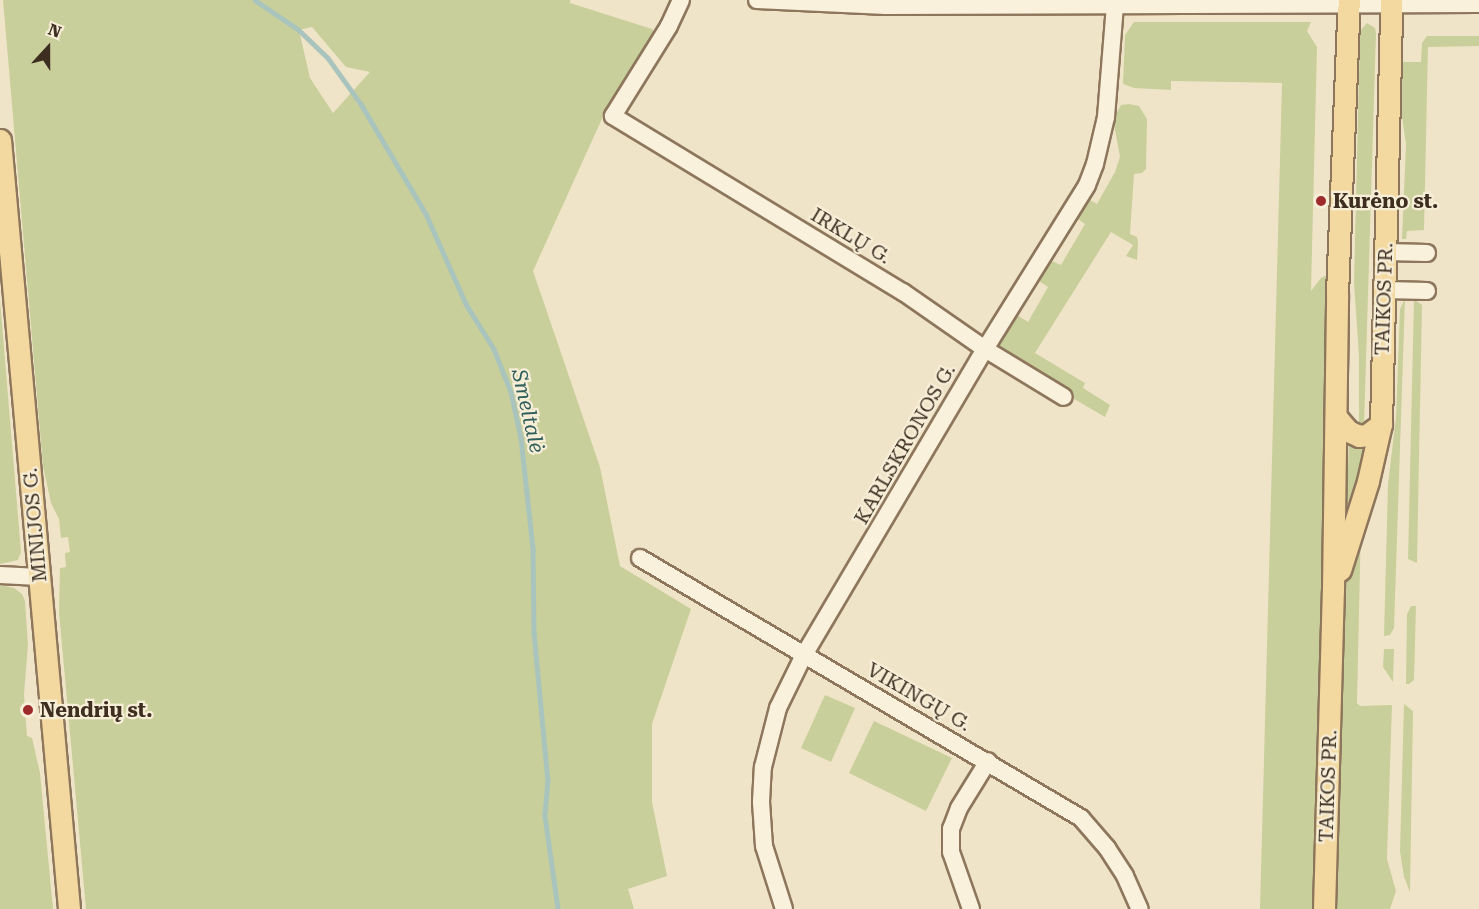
<!DOCTYPE html>
<meta charset="utf-8">
<style>
body{margin:0}
#map{position:relative;width:1479px;height:909px;overflow:hidden;background:#f0e4c8;font-family:"Roboto Serif",serif}
div>[style]{position:absolute}
.green>*{inset:0;background:#c9cf9b}
.stream>*{height:4.5px;margin:-2.25px;padding:0 2.25px;transform-origin:2.25px;border-radius:2.25px;background:#a9c4bc}
.roads{filter:drop-shadow(2px 0 #8d765c) drop-shadow(-2px 0 #8d765c) drop-shadow(0 2px #8d765c) drop-shadow(0 -2px #8d765c)}
.minor>*{height:16px;margin:-8px;padding:0 8px;transform-origin:8px;border-radius:8px;background:#faf1dc}
.major>*{height:21px;margin:-10.5px;padding:0 10.5px;transform-origin:10.5px;border-radius:10.5px;background:#f3d9a0}
.dots>*{width:16px;height:16px;translate:-50% -50%;box-sizing:border-box;border:3px solid #f7eed8;border-radius:50%}
span{translate:-50% -50%;white-space:nowrap;text-align:center;line-height:1.15;-webkit-text-stroke:4.5px #f7eed8;paint-order:stroke}
.poi-label{font-size:20px;color:#3d2e20;font-weight:700}
.left{translate:0 -50%;text-align:left}
.street-label{font-size:20px;color:#3d2e20}
.water-label{font-size:21px;color:#2f5d5a;font-style:italic}
.north{position:absolute;left:18px;top:18px;width:60px;height:60px;-webkit-text-stroke:4px #f7eed8;paint-order:stroke;rotate:21deg;font-size:16px;font-weight:700;line-height:24px;text-align:center;color:#3d2e20}
.north::after{content:'';display:block;margin:auto;width:21px;height:27px;background:#3d2e20;clip-path:polygon(50% 0,100% 100%,50% 72%,0 100%)}
</style>
<div id="map">
<div class="green">
<div style="clip-path:polygon(evenodd,3px 0,570px 0,570px 3px,652px 29px,655px 33px,655px 38px,605px 112px,533px 271px,600px 467px,620px 566px,691px 609px,652px 724px,652px 802px,667px 876px,628px 889px,634px 909px,86px 909px,59px 612px,60px 568px,66px 567px,65px 553px,70px 552px,68px 537px,61px 538px,59px 519px,51px 503px,43px 466px,3px 0,312px 27px,346px 67px,370px 72px,333px 113px,310px 78px,299px 30px,312px 27px)"></div>
<div style="clip-path:polygon(1134px 22px,1311px 22px,1307px 31px,1317px 47px,1311px 291px,1321px 278px,1329px 274px,1313px 909px,1260px 909px,1282px 83px,1171px 81px,1171px 90px,1134px 88px,1123px 84px,1125px 35px)"></div>
<div style="clip-path:polygon(1367px 23px,1375px 28px,1376px 33px,1364px 426px,1359px 425px,1359px 356px,1354px 283px,1360px 31px)"></div>
<div style="clip-path:polygon(1427px 36px,1479px 36px,1479px 46px,1428px 47px,1424px 230px,1407px 231px,1406px 239px,1402px 239px,1406px 144px,1400px 103px,1399px 62px,1421px 62px,1422px 43px)"></div>
<div style="clip-path:polygon(1129px 104px,1139px 106px,1147px 119px,1146px 169px,1142px 173px,1134px 174px,1130px 234px,1137px 237px,1138px 242px,1137px 260px,1126px 256px,1133px 245px,1111px 232px,1035px 353px,1085px 383px,1083px 388px,1110px 405px,1105px 417px,997px 354px,994px 347px,1012px 317px,1017px 315px,1028px 322px,1048px 287px,1036px 279px,1047px 259px,1061px 265px,1085px 224px,1074px 216px,1085px 197px,1097px 204px,1115px 172px,1120px 157px,1113px 119px,1121px 105px)"></div>
<div style="clip-path:polygon(1405px 299px,1394px 628px,1390px 635px,1384px 636px,1388px 484px,1396px 417px,1400px 309px)"></div>
<div style="clip-path:polygon(1414px 299px,1422px 305px,1417px 563px,1408px 559px)"></div>
<div style="clip-path:polygon(0 300px,21px 552px,18px 560px,0 564px)"></div>
<div style="clip-path:polygon(1349px 440px,1364px 443px,1362px 476px,1346px 520px)"></div>
<div style="clip-path:polygon(1361px 523px,1357px 703px,1360px 706px,1392px 705px,1387px 859px,1396px 891px,1390px 909px,1336px 909px,1346px 569px)"></div>
<div style="clip-path:polygon(0 585px,14px 588px,22px 594px,25px 601px,28px 645px,24px 694px,27px 736px,32px 738px,40px 773px,53px 909px,0 909px)"></div>
<div style="clip-path:polygon(1411px 606px,1416px 606px,1414px 680px,1409px 684px,1406px 684px,1407px 614px)"></div>
<div style="clip-path:polygon(1384px 649px,1394px 649px,1393px 682px,1383px 667px)"></div>
<div style="clip-path:polygon(825px 695px,855px 708px,831px 762px,801px 748px)"></div>
<div style="clip-path:polygon(1404px 704px,1413px 711px,1410px 892px,1404px 877px,1400px 851px)"></div>
<div style="clip-path:polygon(874px 721px,952px 758px,926px 811px,849px 773px)"></div>
</div>
<div class="stream">
<div style="left:255px;top:0;width:53px;rotate:34.3deg"></div>
<div style="left:299px;top:30px;width:40px;rotate:44deg"></div>
<div style="left:328px;top:58px;width:57px;rotate:54.3deg"></div>
<div style="left:361px;top:104px;width:128px;rotate:59.4deg"></div>
<div style="left:426px;top:214px;width:98px;rotate:66deg"></div>
<div style="left:466px;top:304px;width:53px;rotate:58.1deg"></div>
<div style="left:494px;top:349px;width:46px;rotate:68.4deg"></div>
<div style="left:511px;top:392px;width:47px;rotate:77.7deg"></div>
<div style="left:521px;top:438px;width:112px;rotate:83.8deg"></div>
<div style="left:533px;top:549px;width:84px;rotate:89.3deg"></div>
<div style="left:534px;top:633px;width:148px;rotate:84.6deg"></div>
<div style="left:548px;top:780px;width:36px;rotate:95deg"></div>
<div style="left:545px;top:816px;width:94px;rotate:82deg"></div>
</div>
<div class="roads">
<div class="minor">
<div style="left:681px;top:0;width:29px;rotate:115deg"></div>
<div style="left:669px;top:26px;width:106px;rotate:121.9deg"></div>
<div style="left:613px;top:116px;width:339px;rotate:31.3deg"></div>
<div style="left:903px;top:292px;width:100px;rotate:34.8deg"></div>
<div style="left:985px;top:349px;width:92px;rotate:31.3deg"></div>
<div style="left:757px;top:0;width:129px;rotate:2.7deg"></div>
<div style="left:886px;top:6px;width:593px;rotate:-0.19deg"></div>
<div style="left:1386px;top:252px;width:41px;rotate:1.4deg"></div>
<div style="left:1385px;top:290px;width:42px;rotate:1.4deg"></div>
<div style="left:640px;top:558px;width:512px;rotate:30.52deg"></div>
<div style="left:1081px;top:818px;width:40px;rotate:49deg"></div>
<div style="left:1107px;top:848px;width:33px;rotate:57deg"></div>
<div style="left:1125px;top:876px;width:36px;rotate:66deg"></div>
<div style="left:0;top:575px;width:39px;rotate:3deg"></div>
<div style="left:784px;top:909px;width:66px;rotate:-107.6deg"></div>
<div style="left:764px;top:846px;width:44px;rotate:-93.9deg"></div>
<div style="left:761px;top:802px;width:35px;rotate:-87deg"></div>
<div style="left:763px;top:767px;width:61px;rotate:-75.7deg"></div>
<div style="left:778px;top:708px;width:59px;rotate:-63.9deg"></div>
<div style="left:804px;top:655px;width:356px;rotate:-59.4deg"></div>
<div style="left:985px;top:349px;width:193px;rotate:-58.1deg"></div>
<div style="left:1087px;top:185px;width:22px;rotate:-69deg"></div>
<div style="left:1095px;top:164px;width:48px;rotate:-76.8deg"></div>
<div style="left:1106px;top:117px;width:112px;rotate:-85.4deg"></div>
<div style="left:971px;top:909px;width:60px;rotate:-109.3deg"></div>
<div style="left:951px;top:852px;width:23px;rotate:-90deg"></div>
<div style="left:951px;top:829px;width:22px;rotate:-69deg"></div>
<div style="left:959px;top:808px;width:55px;rotate:-58.3deg"></div>
</div>
<div class="major">
<div style="left:0;top:140px;width:772px;rotate:84.87deg"></div>
<div style="left:1336px;top:417px;width:18px;rotate:49deg"></div>
<div style="left:1348px;top:431px;width:12px;rotate:24deg"></div>
<div style="left:1359px;top:436px;width:8px;rotate:-7deg"></div>
<div style="left:1367px;top:435px;width:18px;rotate:-38deg"></div>
<div style="left:1340px;top:570px;width:93px;rotate:-72.5deg"></div>
<div style="left:1368px;top:481px;width:58px;rotate:-77.2deg"></div>
<div style="left:1381px;top:424px;width:424px;rotate:-88.6deg"></div>
<div style="left:1324px;top:909px;width:319px;rotate:-88.4deg"></div>
<div style="left:1333px;top:590px;width:296px;rotate:-89.2deg"></div>
<div style="left:1337px;top:294px;width:294px;rotate:-87.7deg"></div>
</div>
</div>
<div class="dots">
<div style="left:1321px;top:201px;background:#9e2a2b"></div>
<div style="left:28px;top:710px;background:#9e2a2b"></div>
</div>
<div class="poi-label">
<span class="left" style="left:1333px;top:201px">Kurėno st.</span>
<span class="left" style="left:40px;top:710px">Nendrių st.</span>
</div>
<div class="street-label">
<span style="left:851px;top:236px;rotate:31deg">IRKLŲ G.</span>
<span style="left:1384px;top:299px;rotate:-88deg">TAIKOS PR.</span>
<span style="left:905px;top:444px;rotate:-60deg">KARLSKRONOS G.</span>
<span style="left:35px;top:525px;rotate:-95deg">MINIJOS G.</span>
<span style="left:919px;top:697px;rotate:30deg">VIKINGŲ G.</span>
<span style="left:1328px;top:786px;rotate:-88deg">TAIKOS PR.</span>
</div>
<div class="water-label">
<span style="left:528px;top:411px;rotate:77deg">Smeltalė</span>
</div>
<div class="north">N</div>
</div>
